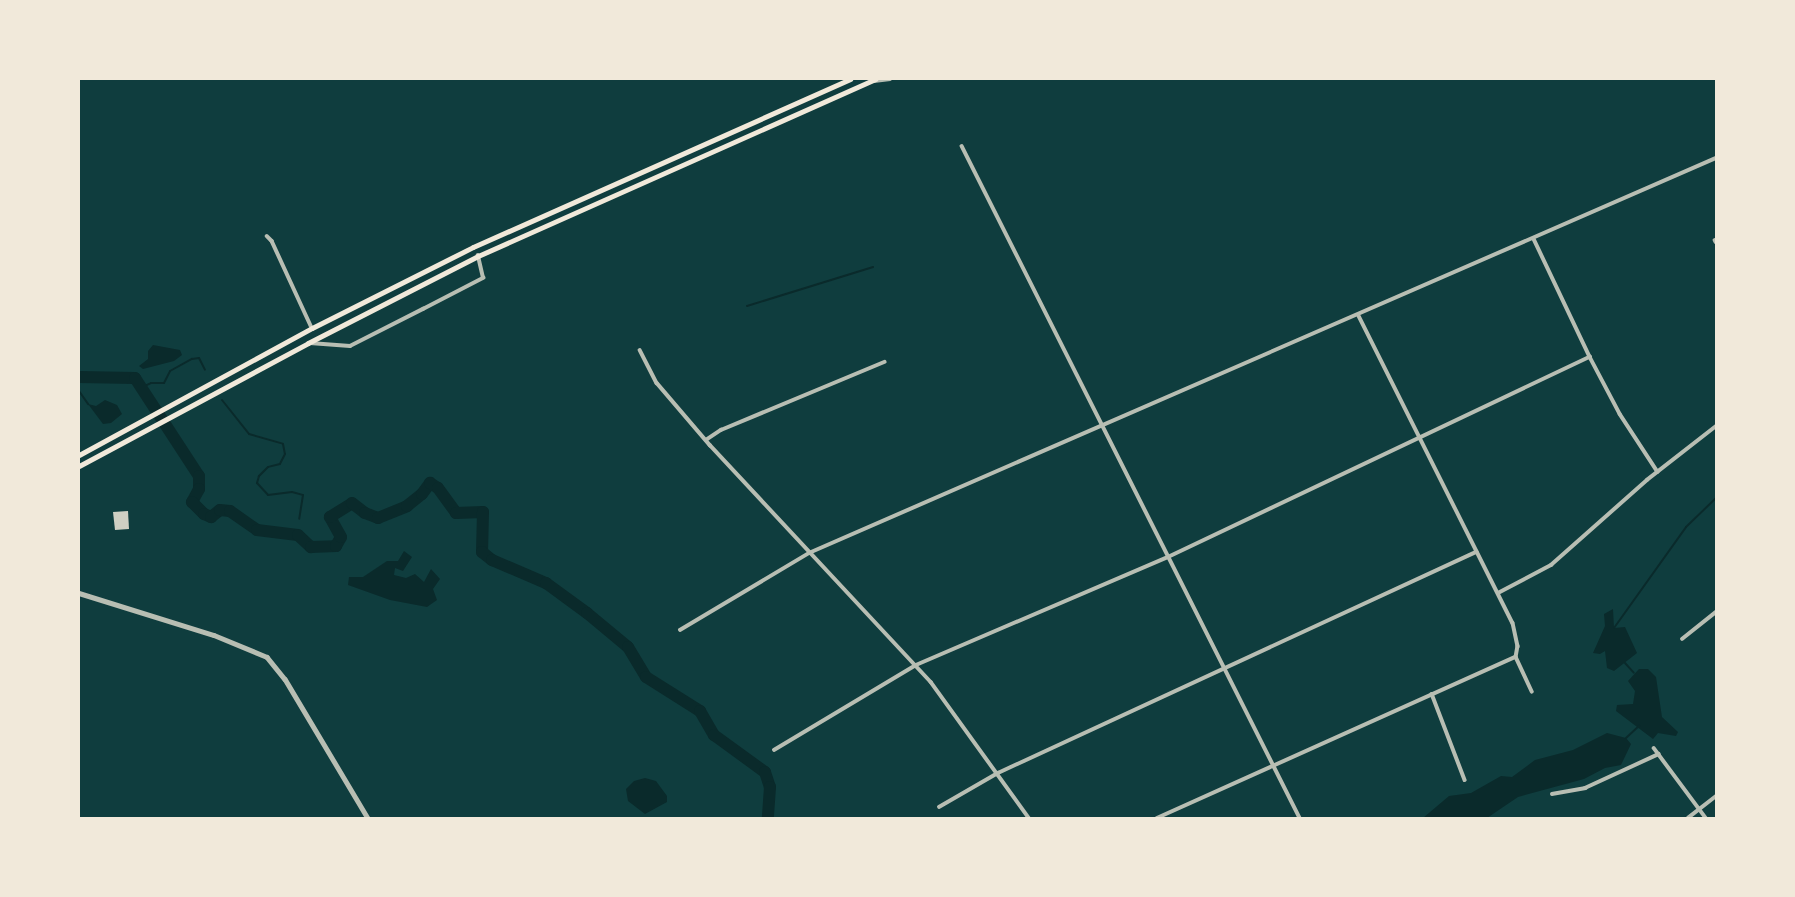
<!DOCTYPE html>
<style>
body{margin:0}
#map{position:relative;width:1795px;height:897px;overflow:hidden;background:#0f3d3e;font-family:"Fira Sans Condensed",sans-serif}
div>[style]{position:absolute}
.water>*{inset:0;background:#0a2a2b}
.stream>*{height:2px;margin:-1px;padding:0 1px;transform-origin:1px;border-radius:1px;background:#0a2a2b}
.river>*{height:12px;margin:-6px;padding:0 6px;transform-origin:6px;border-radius:6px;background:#0a2a2b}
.building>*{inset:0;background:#cfcfc3}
.minor>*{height:3.5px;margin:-1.75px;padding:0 1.75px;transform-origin:1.75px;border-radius:1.75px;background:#b8beb3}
.tertiary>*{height:4.5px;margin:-2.25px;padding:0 2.25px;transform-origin:2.25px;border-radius:2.25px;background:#b8beb3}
.secondary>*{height:5px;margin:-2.5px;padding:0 2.5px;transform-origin:2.5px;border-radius:2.5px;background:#f1e9da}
span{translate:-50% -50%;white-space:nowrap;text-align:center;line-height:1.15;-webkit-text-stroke:7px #f1e9da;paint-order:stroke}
.frame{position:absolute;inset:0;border:80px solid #f1e9da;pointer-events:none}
</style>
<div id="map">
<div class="water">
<div style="clip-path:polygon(153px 345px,180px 350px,182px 355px,174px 361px,143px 369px,139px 366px,148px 359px,148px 351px)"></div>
<div style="clip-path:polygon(105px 400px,117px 405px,122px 414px,111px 423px,103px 424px,88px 404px,96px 406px)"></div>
<div style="clip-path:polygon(404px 551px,412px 557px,403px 571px,395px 568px,394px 575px,406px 578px,415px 574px,424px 582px,431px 569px,440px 579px,433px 589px,437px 600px,427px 607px,390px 600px,348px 585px,349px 577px,363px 577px,387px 561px,398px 561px)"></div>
<div style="clip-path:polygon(1613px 609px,1614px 628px,1625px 627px,1637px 653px,1614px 671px,1607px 668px,1605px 651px,1600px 654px,1593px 653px,1605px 626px,1604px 614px)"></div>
<div style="clip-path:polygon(1639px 669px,1648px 669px,1656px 677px,1662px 717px,1678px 732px,1676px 736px,1658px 733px,1653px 739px,1616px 711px,1617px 705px,1633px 704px,1635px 691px,1628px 681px)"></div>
<div style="clip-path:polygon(1607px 733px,1626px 738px,1631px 744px,1621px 765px,1605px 768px,1584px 779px,1518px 797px,1487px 818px,1423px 818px,1449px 796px,1471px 793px,1501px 776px,1512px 777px,1535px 760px,1573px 750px)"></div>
<div style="clip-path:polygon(645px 778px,656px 781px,667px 796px,667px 802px,645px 814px,628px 801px,626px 789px,634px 781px)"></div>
</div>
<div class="stream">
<div style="left:747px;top:306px;width:132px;rotate:-17.2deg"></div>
<div style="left:140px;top:388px;width:12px;rotate:-24deg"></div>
<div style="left:151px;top:383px;width:13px"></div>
<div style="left:164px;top:383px;width:13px;rotate:-63deg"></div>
<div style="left:170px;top:371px;width:25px;rotate:-29deg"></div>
<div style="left:192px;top:359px;width:7px;rotate:-8deg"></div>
<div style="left:199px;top:358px;width:13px;rotate:63deg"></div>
<div style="left:79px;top:391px;width:16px;rotate:55deg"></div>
<div style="left:222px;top:400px;width:43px;rotate:51.5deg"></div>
<div style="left:249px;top:434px;width:35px;rotate:16deg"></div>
<div style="left:283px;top:444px;width:10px;rotate:79deg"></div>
<div style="left:285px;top:454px;width:11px;rotate:117deg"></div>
<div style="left:280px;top:464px;width:12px;rotate:166deg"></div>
<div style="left:268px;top:467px;width:13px;rotate:135deg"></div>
<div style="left:259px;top:476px;width:7px;rotate:106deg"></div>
<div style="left:257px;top:483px;width:16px;rotate:47deg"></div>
<div style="left:268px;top:495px;width:24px;rotate:-7deg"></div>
<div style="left:292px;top:492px;width:11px;rotate:15deg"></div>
<div style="left:303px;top:495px;width:24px;rotate:99deg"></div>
<div style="left:1614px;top:628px;width:124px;rotate:-54.5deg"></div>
<div style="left:1686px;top:527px;width:42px;rotate:-44deg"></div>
<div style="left:1625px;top:663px;width:13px;rotate:48deg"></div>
<div style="left:1626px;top:738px;width:18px;rotate:-43deg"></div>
</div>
<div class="river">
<div style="left:79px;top:377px;width:56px;rotate:1deg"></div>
<div style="left:135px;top:378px;width:117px;rotate:56.9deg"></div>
<div style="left:199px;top:476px;width:13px;rotate:90deg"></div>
<div style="left:199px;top:489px;width:15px;rotate:118deg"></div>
<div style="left:192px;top:502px;width:17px;rotate:45deg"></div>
<div style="left:204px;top:514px;width:8px;rotate:23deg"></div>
<div style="left:211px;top:517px;width:11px;rotate:-38deg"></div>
<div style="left:220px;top:510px;width:10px;rotate:6deg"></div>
<div style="left:230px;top:511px;width:33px;rotate:35deg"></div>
<div style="left:257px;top:530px;width:41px;rotate:7deg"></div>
<div style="left:298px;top:535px;width:18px;rotate:43deg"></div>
<div style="left:311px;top:547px;width:25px;rotate:-2deg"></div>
<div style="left:336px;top:546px;width:10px;rotate:-61deg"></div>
<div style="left:341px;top:537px;width:23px;rotate:-119deg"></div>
<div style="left:330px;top:517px;width:26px;rotate:-32deg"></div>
<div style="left:352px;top:503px;width:16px;rotate:38deg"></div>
<div style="left:365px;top:513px;width:14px;rotate:21deg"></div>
<div style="left:378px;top:518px;width:31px;rotate:-22deg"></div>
<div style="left:407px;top:506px;width:19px;rotate:-39deg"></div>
<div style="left:422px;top:494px;width:14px;rotate:-54deg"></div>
<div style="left:430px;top:483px;width:9px;rotate:32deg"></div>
<div style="left:438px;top:488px;width:31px;rotate:54deg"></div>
<div style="left:456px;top:513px;width:27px;rotate:-2deg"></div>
<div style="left:483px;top:512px;width:40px;rotate:91.4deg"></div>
<div style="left:482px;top:552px;width:13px;rotate:39deg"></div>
<div style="left:492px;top:560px;width:59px;rotate:23.1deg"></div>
<div style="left:546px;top:583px;width:51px;rotate:36.2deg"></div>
<div style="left:587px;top:613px;width:53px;rotate:39.7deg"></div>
<div style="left:628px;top:647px;width:35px;rotate:59deg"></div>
<div style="left:646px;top:677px;width:64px;rotate:32.2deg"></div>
<div style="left:700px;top:711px;width:28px;rotate:60deg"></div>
<div style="left:714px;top:735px;width:63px;rotate:36deg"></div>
<div style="left:765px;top:772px;width:16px;rotate:72deg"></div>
<div style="left:770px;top:787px;width:31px;rotate:94deg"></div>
</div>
<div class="building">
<div style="clip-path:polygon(128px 511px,129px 529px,115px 530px,113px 512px)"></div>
</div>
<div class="minor">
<div style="left:874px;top:81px;width:16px;rotate:-7deg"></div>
<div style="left:962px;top:146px;width:752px;rotate:63.3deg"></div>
<div style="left:267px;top:236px;width:7px;rotate:45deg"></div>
<div style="left:272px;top:241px;width:96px;rotate:65.3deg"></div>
<div style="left:1534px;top:239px;width:131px;rotate:64.6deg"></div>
<div style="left:1590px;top:357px;width:64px;rotate:62.2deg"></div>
<div style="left:1620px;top:414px;width:69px;rotate:56.8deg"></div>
<div style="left:1715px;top:240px;width:2px;rotate:63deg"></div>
<div style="left:1359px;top:316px;width:343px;rotate:63.4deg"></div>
<div style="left:1513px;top:623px;width:24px;rotate:78deg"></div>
<div style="left:1518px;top:646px;width:11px;rotate:100deg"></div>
<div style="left:310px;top:343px;width:40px;rotate:4.3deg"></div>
<div style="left:350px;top:346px;width:82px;rotate:-26.9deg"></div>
<div style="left:423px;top:309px;width:68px;rotate:-27.3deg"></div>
<div style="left:483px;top:278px;width:23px;rotate:-103deg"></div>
<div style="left:640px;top:350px;width:37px;rotate:63deg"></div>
<div style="left:657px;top:383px;width:82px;rotate:49.5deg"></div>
<div style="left:710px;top:445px;width:324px;rotate:47deg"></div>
<div style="left:931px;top:682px;width:168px;rotate:54.2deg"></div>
<div style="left:706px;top:440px;width:18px;rotate:-34deg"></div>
<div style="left:721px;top:430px;width:177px;rotate:-22.6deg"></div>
<div style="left:1498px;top:593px;width:60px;rotate:-27.8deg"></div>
<div style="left:1551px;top:565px;width:128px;rotate:-41.5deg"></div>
<div style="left:1647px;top:480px;width:88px;rotate:-38deg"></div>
<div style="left:680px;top:630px;width:150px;rotate:-30.8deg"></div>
<div style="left:809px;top:553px;width:989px;rotate:-23.53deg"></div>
<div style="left:1682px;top:639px;width:43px;rotate:-38.5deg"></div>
<div style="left:1516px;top:657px;width:38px;rotate:65deg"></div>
<div style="left:1432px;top:694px;width:92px;rotate:69deg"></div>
<div style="left:1654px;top:748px;width:87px;rotate:53.4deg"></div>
<div style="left:774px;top:750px;width:165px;rotate:-30.9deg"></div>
<div style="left:916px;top:665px;width:274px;rotate:-23.2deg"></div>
<div style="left:1168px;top:557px;width:467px;rotate:-25.4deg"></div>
<div style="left:1552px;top:794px;width:34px;rotate:-10deg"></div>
<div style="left:1585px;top:788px;width:81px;rotate:-24.7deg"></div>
<div style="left:939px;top:807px;width:68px;rotate:-30deg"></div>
<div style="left:998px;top:773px;width:527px;rotate:-24.81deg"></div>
<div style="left:1157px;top:818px;width:393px;rotate:-24.2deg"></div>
<div style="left:1688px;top:818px;width:36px;rotate:-38deg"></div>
</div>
<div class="tertiary">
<div style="left:79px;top:593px;width:141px;rotate:17.3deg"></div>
<div style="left:214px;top:635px;width:57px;rotate:22.5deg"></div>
<div style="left:267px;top:657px;width:28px;rotate:51deg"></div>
<div style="left:285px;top:679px;width:162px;rotate:59.2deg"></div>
</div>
<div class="secondary">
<div style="left:79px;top:455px;width:265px;rotate:-28.6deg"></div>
<div style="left:312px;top:328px;width:180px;rotate:-26.7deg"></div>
<div style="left:473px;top:247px;width:413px;rotate:-24deg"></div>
<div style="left:79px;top:466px;width:260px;rotate:-28.2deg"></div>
<div style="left:308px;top:343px;width:191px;rotate:-27.1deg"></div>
<div style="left:478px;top:256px;width:435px;rotate:-24deg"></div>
</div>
<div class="frame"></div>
</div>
